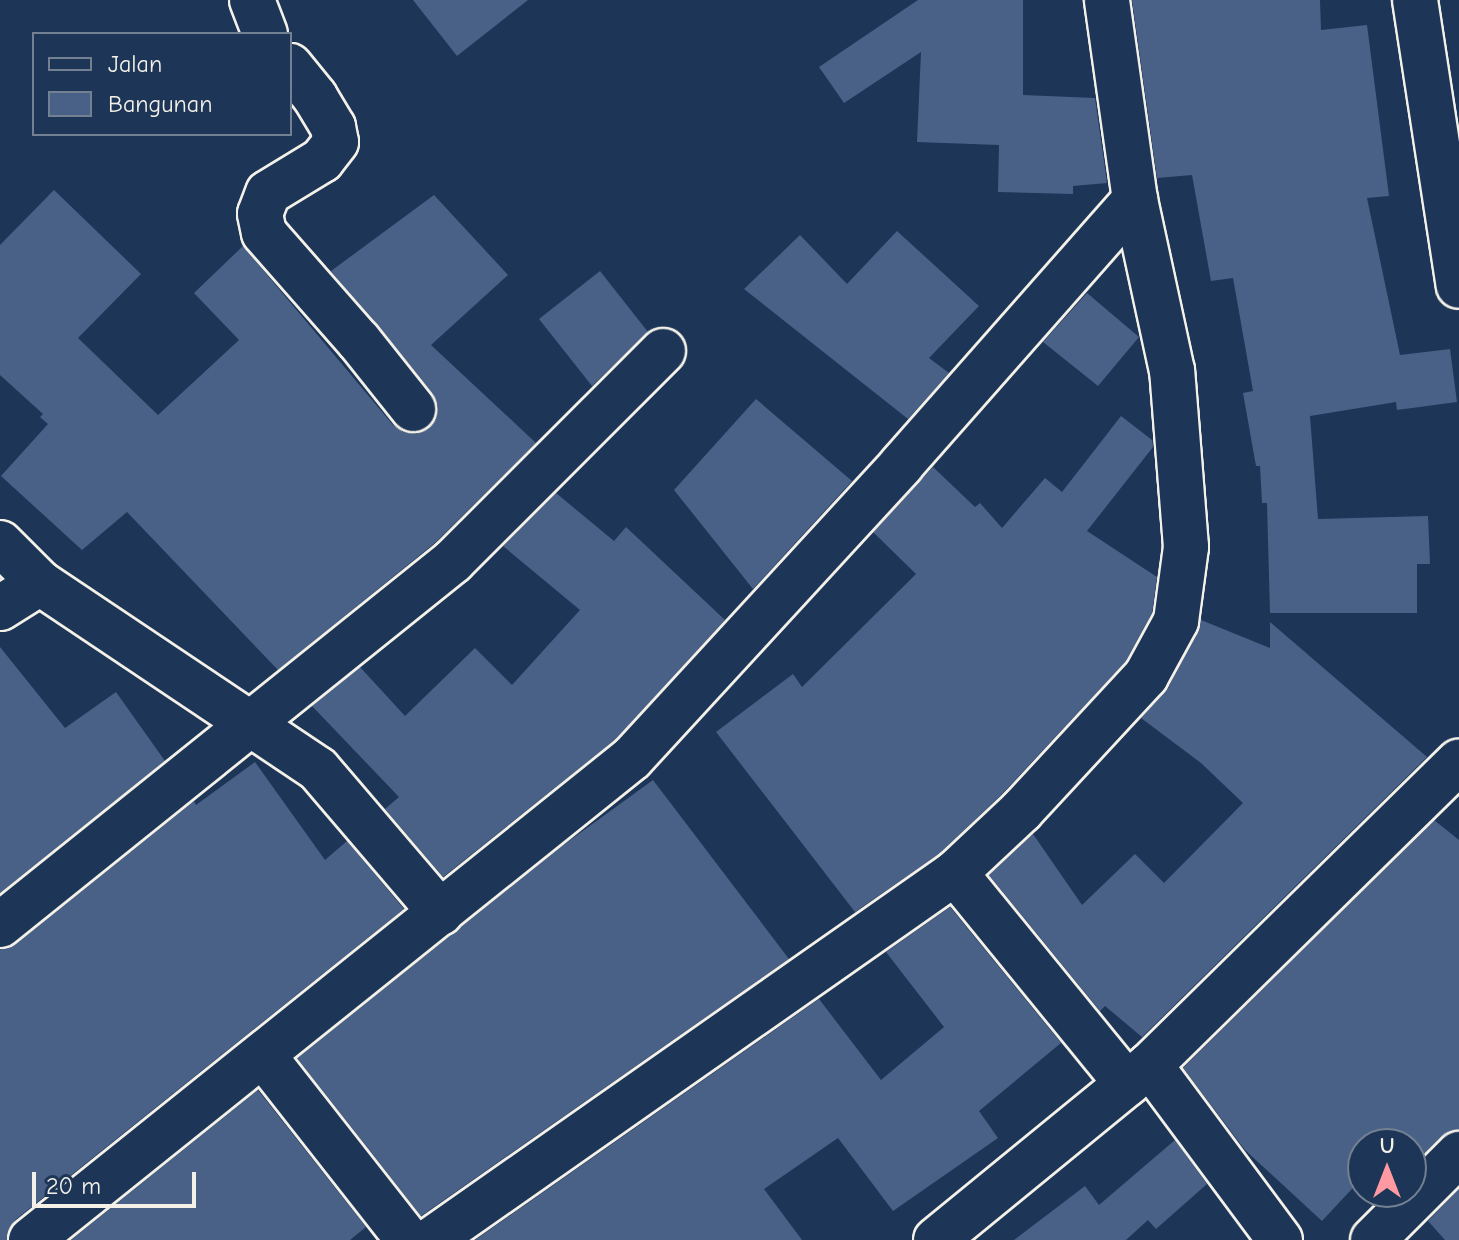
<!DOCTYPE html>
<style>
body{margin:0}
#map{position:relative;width:1459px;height:1240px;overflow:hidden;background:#1d3557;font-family:"Comic Neue",sans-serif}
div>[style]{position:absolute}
.building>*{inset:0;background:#4a6187}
.roads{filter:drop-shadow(2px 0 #f4f1e8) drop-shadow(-2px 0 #f4f1e8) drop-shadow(0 2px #f4f1e8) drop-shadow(0 -2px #f4f1e8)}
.minor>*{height:44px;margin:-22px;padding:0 22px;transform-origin:22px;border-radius:22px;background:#1d3557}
span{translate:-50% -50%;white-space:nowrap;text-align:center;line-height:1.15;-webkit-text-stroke:8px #1d3557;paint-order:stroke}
.legend{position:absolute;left:32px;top:32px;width:260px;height:104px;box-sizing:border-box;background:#1d3557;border:2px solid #738091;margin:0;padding:10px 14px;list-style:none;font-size:24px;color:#f4f1e8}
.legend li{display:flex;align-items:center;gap:16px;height:40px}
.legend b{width:40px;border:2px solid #738091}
.north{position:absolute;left:1347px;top:1128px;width:80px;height:80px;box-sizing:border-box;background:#1d3557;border:2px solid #738091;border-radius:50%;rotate:0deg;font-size:22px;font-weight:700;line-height:32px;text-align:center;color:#f4f1e8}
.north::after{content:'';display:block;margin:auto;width:28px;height:36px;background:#ff9aa2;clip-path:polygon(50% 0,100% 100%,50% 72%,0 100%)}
.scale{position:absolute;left:32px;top:1172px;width:164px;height:36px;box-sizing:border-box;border:4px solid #f4f1e8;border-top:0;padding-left:10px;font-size:24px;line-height:28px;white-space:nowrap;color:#f4f1e8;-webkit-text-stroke:6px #1d3557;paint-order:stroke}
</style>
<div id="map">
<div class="building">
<div style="clip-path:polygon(413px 0,528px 0,457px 56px)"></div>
<div style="clip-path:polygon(918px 0,1023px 0,1023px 95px,1095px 98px,1107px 183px,1073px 186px,1073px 194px,998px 192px,999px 145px,917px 142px,921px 52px,844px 103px,819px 67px)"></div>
<div style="clip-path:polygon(1132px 0,1320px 0,1321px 30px,1367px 25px,1389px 196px,1367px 198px,1400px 355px,1450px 349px,1457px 402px,1397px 410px,1396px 402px,1310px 416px,1318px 519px,1428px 516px,1430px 564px,1417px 564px,1417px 613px,1270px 613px,1267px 503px,1262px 503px,1260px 466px,1256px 466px,1243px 393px,1253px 391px,1233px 278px,1211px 281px,1192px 175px,1157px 178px)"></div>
<div style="clip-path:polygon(54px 190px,141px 274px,78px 338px,158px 415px,239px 340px,194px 293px,243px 246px,393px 425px,403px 432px,416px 434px,428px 429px,436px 419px,438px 406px,433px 394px,331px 271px,434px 195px,508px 275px,431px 345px,536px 443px,436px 542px,278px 670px,127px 512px,82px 550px,1px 476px,48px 424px,40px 417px,43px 414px,0 375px,0 245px)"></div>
<div style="clip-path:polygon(897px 231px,979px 306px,929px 358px,949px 373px,908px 419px,744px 289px,800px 235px,847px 284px)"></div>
<div style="clip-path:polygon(600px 271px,648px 332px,592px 386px,539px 319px)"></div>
<div style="clip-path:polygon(1087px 293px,1139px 337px,1098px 386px,1043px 342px)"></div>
<div style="clip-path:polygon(756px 399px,852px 481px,753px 589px,674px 490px)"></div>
<div style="clip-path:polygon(1121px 416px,1152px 440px,1153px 447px,1087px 531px,1157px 577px,1152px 613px,1126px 661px,1003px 793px,939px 854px,855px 912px,716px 732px,793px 674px,802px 687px,916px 574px,873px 532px,933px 467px,975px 507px,980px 503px,1002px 528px,1045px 478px,1062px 492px)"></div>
<div style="clip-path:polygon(556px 493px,614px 541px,626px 527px,725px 620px,615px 740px,443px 877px,385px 809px,399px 797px,312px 706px,360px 667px,405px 716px,475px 648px,512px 685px,580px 610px,503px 546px)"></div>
<div style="clip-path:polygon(1201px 620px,1270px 648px,1270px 622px,1427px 757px,1142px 1037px,1105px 1006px,1100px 1011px,989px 875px,1033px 834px,1082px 905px,1135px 854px,1164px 883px,1243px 803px,1201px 763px,1141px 718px,1168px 688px)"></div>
<div style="clip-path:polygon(0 647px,65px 728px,116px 692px,165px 761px,0 893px)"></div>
<div style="clip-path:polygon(255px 762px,325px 860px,347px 841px,404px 909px,15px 1220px,7px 1240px,0 1240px,0 949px,16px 944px,194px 801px,196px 805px)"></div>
<div style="clip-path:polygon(653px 780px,789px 959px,421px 1216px,297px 1058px,562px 846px)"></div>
<div style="clip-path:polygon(1434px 820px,1459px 840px,1459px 1130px,1442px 1136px,1411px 1167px,1411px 1144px,1363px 1144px,1363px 1177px,1322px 1221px,1245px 1150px,1183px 1068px)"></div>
<div style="clip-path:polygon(950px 907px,1061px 1043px,979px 1111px,998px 1138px,893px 1211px,838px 1138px,764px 1189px,802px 1240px,475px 1240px,819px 999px,881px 1080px,944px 1027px,886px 952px)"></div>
<div style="clip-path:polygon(258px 1090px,366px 1227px,350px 1240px,71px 1240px)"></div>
<div style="clip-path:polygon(1175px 1140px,1207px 1184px,1156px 1229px,1148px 1220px,1126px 1240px,1014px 1240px,1085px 1186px,1099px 1205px)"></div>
<div style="clip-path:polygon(1459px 1189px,1459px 1240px,1445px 1240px,1428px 1221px)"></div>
</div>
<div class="roads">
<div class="minor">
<div style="left:252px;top:0;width:36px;rotate:69deg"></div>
<div style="left:1415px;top:0;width:289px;rotate:81.3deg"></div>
<div style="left:290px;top:66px;width:40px;rotate:51deg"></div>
<div style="left:315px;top:97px;width:35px;rotate:59deg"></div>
<div style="left:333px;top:127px;width:15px;rotate:79deg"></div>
<div style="left:336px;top:142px;width:23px;rotate:128deg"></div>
<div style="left:322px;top:160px;width:63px;rotate:148.6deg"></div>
<div style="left:268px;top:193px;width:22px;rotate:111deg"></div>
<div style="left:260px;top:214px;width:19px;rotate:78deg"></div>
<div style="left:264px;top:233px;width:144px;rotate:48.7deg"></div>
<div style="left:359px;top:341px;width:87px;rotate:51.5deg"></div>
<div style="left:0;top:543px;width:57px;rotate:45deg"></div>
<div style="left:0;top:608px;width:47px;rotate:-32deg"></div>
<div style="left:40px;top:583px;width:334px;rotate:33.8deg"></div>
<div style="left:318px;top:769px;width:189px;rotate:49.5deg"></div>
<div style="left:955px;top:873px;width:272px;rotate:50.8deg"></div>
<div style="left:0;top:925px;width:581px;rotate:-38.78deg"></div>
<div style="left:453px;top:561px;width:297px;rotate:-45deg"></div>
<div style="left:263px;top:1055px;width:235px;rotate:51.9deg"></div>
<div style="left:1150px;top:1065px;width:218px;rotate:53.4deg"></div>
<div style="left:31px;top:1240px;width:770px;rotate:-38.73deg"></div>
<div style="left:632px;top:758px;width:398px;rotate:-47.4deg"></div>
<div style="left:901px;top:465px;width:354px;rotate:-48.6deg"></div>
<div style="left:431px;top:1240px;width:640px;rotate:-35.01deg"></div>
<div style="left:955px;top:873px;width:91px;rotate:-43.2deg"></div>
<div style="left:1021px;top:811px;width:184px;rotate:-47.2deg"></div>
<div style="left:1146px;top:676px;width:63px;rotate:-61.4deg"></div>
<div style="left:1176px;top:621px;width:75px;rotate:-82.3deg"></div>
<div style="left:1186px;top:547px;width:177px;rotate:-94.5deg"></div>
<div style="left:1172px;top:371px;width:175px;rotate:-102.2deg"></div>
<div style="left:1135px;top:200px;width:202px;rotate:-98deg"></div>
<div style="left:936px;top:1240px;width:276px;rotate:-39.3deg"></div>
<div style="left:1150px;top:1065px;width:433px;rotate:-44.5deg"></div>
<div style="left:1373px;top:1240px;width:122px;rotate:-45deg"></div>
</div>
</div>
<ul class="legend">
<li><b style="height:10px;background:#1d3557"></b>Jalan</li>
<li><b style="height:22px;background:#4a6187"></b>Bangunan</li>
</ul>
<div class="north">U</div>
<div class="scale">20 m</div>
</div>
